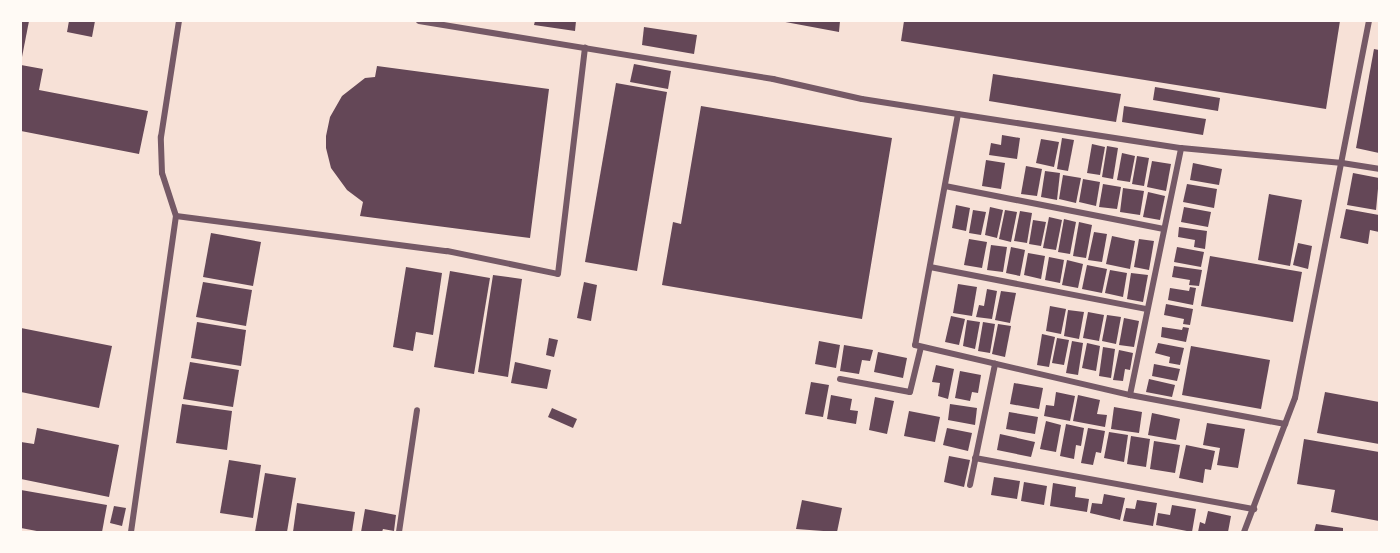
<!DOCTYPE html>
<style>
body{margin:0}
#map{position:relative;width:1400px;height:553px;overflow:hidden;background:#f7e1d7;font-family:"Fira Sans",sans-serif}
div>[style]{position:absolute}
.building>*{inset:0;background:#644757}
.minor>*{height:6px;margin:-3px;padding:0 3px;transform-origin:3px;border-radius:3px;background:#755966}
span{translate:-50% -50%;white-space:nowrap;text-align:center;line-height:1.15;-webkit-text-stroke:6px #fffaf5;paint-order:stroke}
.frame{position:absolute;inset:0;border:22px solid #fffaf5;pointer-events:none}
</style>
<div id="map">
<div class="building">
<div style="clip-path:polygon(21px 21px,29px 21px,22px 57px,21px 57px)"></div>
<div style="clip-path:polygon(69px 21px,95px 21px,92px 37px,67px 32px)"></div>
<div style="clip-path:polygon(535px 21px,576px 21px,575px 31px,534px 25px)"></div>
<div style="clip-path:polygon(780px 21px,840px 21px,839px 32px)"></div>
<div style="clip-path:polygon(904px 21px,1340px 21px,1326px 109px,901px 41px)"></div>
<div style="clip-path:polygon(644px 27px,697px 35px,694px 54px,642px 45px)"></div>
<div style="clip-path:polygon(1374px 49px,1379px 50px,1379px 153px,1356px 148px)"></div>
<div style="clip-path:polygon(634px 64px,671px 71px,668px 89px,630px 82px)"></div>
<div style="clip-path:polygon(21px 65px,43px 69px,39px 90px,148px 111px,139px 154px,21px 131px)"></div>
<div style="clip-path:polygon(377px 66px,549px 89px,530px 238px,360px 216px,363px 202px,347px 190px,331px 168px,326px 148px,326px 136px,330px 117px,342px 96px,365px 78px,375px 77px)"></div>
<div style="clip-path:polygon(993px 74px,1121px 94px,1116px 122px,989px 101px)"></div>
<div style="clip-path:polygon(616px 83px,667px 92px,637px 271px,585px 262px)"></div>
<div style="clip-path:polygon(1155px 87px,1220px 98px,1218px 111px,1153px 100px)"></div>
<div style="clip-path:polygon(701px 106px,892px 138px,862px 319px,662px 285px,673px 222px,681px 224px)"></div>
<div style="clip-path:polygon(1124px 106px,1206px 119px,1203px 135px,1122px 122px)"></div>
<div style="clip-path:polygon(1002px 135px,1020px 138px,1017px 159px,989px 155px,991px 143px,1001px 145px)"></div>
<div style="clip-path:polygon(1062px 138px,1074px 140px,1068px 171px,1057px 169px)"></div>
<div style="clip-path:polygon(1041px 139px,1059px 142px,1054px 167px,1036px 163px)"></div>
<div style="clip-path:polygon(1092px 144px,1105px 147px,1100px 175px,1087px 173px)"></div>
<div style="clip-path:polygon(1107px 146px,1118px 148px,1113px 179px,1102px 177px)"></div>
<div style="clip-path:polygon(1122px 153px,1135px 156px,1130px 182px,1117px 180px)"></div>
<div style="clip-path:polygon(1137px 156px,1149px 158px,1144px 186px,1132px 184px)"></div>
<div style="clip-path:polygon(986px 160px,1005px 163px,1001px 189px,982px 186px)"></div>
<div style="clip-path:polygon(1152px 161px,1171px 164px,1166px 191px,1147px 187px)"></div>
<div style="clip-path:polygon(1193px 163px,1222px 169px,1219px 185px,1190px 180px)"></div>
<div style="clip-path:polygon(1026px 166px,1042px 169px,1037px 196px,1021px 194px)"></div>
<div style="clip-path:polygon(1045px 171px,1060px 173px,1057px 200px,1041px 197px)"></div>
<div style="clip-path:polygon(1353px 173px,1379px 178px,1376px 210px,1347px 205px)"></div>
<div style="clip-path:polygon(1063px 175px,1081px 178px,1076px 203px,1059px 199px)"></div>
<div style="clip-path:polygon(1083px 179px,1100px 182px,1096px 206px,1079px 202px)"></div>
<div style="clip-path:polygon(1103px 184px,1121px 187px,1117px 209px,1099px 207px)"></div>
<div style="clip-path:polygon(1187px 184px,1217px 189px,1214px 208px,1183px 202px)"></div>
<div style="clip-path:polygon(1123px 188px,1144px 191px,1140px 215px,1120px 212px)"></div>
<div style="clip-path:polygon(1148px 192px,1165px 196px,1160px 220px,1143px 217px)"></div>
<div style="clip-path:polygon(1269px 194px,1302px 200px,1290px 266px,1258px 260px)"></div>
<div style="clip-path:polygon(956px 205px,970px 208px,966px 231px,952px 228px)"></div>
<div style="clip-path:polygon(990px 207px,1003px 210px,997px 238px,985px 235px)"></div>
<div style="clip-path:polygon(1184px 207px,1211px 212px,1208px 227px,1181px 222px)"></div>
<div style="clip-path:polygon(1346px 209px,1379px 215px,1379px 232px,1370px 230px,1368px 244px,1340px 238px)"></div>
<div style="clip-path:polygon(973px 210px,986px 212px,981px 235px,969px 233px)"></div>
<div style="clip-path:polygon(1005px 210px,1017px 212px,1011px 242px,999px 239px)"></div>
<div style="clip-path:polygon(1020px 211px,1032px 213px,1027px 243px,1014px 241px)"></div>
<div style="clip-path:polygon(1049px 217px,1062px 220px,1056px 250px,1043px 248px)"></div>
<div style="clip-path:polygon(1064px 219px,1076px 222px,1070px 254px,1058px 252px)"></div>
<div style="clip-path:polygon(1033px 220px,1046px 222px,1041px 246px,1029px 244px)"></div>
<div style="clip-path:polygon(1079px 222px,1092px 225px,1086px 258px,1073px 256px)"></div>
<div style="clip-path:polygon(1179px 227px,1207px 231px,1205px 249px,1194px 247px,1195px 240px,1178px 237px)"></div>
<div style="clip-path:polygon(1094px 232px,1107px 234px,1102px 262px,1088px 260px)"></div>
<div style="clip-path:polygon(211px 233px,261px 242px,253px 286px,203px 277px)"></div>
<div style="clip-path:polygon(1112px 236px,1135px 241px,1130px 269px,1106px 264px)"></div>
<div style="clip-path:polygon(969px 239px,987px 242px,982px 268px,964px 265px)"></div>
<div style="clip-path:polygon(1139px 239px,1154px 241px,1149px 270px,1134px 267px)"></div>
<div style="clip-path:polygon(1298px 243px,1312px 246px,1308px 269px,1293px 265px)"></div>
<div style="clip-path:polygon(991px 245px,1007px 247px,1003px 272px,987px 270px)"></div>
<div style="clip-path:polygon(1011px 247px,1025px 250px,1020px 276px,1006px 273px)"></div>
<div style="clip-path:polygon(1177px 247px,1204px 252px,1201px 267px,1174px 262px)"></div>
<div style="clip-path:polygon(1028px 253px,1045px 256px,1041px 279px,1024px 275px)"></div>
<div style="clip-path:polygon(1210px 256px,1302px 272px,1293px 322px,1201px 306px)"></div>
<div style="clip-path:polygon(1049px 257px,1064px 260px,1060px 283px,1045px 280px)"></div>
<div style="clip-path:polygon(1067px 260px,1083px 264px,1078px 288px,1062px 285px)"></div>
<div style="clip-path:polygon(1087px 265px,1107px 269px,1102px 293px,1082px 289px)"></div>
<div style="clip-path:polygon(1174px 266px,1202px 270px,1199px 286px,1189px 285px,1190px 280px,1172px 277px)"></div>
<div style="clip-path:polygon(406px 267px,442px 273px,433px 335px,416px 332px,413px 351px,393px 347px)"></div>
<div style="clip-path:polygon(1110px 270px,1127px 273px,1123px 297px,1105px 293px)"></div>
<div style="clip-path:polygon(450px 271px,490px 278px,474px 374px,434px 367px)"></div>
<div style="clip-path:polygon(1131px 273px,1148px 275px,1143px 302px,1127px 299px)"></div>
<div style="clip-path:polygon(493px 275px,522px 279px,508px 377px,478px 372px)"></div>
<div style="clip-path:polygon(203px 282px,252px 290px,246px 326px,196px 317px)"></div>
<div style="clip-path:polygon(584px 282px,597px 285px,591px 321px,577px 318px)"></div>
<div style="clip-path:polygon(958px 284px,977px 287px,972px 316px,953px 313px)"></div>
<div style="clip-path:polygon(1190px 287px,1196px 288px,1193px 305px,1168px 300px,1170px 288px,1189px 291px)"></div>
<div style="clip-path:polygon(987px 289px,997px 291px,992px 319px,976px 317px,979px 305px,984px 306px)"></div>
<div style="clip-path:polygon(1001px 291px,1016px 293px,1010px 323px,995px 320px)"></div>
<div style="clip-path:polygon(1166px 304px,1193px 309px,1190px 325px,1183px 324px,1184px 319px,1164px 315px)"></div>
<div style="clip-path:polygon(1050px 306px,1066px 309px,1061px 334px,1046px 331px)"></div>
<div style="clip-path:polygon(1068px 310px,1084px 312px,1079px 339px,1064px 336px)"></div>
<div style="clip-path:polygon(1088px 312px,1104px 315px,1099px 341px,1083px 338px)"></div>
<div style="clip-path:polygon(1107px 315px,1121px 317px,1116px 344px,1102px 341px)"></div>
<div style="clip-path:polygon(951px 316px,965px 319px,959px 345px,945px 342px)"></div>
<div style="clip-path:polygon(1124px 318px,1139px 321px,1134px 347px,1119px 345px)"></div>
<div style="clip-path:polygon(967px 320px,980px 322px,975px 349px,963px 346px)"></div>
<div style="clip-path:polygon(197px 322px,246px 330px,241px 366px,191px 358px)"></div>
<div style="clip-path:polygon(983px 322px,995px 324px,990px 353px,978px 351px)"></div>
<div style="clip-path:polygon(998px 324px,1011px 326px,1005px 357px,992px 354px)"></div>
<div style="clip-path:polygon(1162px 327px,1182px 330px,1183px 327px,1189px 328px,1186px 342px,1161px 337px)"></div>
<div style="clip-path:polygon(21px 328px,112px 346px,99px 408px,21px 392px)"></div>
<div style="clip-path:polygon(1042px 334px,1055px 337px,1049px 367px,1037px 365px)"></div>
<div style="clip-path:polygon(549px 338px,558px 340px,554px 357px,546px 355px)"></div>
<div style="clip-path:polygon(1057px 338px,1069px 340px,1064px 365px,1052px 363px)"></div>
<div style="clip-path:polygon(819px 341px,840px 345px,836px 368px,815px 364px)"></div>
<div style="clip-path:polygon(1072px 341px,1083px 343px,1078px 375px,1066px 373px)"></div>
<div style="clip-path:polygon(1087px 343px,1100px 346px,1096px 371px,1082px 368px)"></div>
<div style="clip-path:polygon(1158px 343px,1184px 348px,1180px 365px,1169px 363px,1170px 357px,1155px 353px)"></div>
<div style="clip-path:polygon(844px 345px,873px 350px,870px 361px,862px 360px,859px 374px,840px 371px)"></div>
<div style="clip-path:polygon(1191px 346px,1270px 360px,1261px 409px,1182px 395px)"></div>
<div style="clip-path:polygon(1103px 347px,1115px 349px,1111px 378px,1099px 376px)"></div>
<div style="clip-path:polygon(1119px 350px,1133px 353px,1130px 370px,1125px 369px,1123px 381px,1113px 380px)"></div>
<div style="clip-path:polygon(878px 352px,907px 358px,903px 378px,874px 372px)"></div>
<div style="clip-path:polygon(190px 362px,239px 370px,233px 407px,183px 399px)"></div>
<div style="clip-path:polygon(515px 362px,551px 370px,547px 389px,511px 383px)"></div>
<div style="clip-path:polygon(1154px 364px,1180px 369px,1177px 381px,1152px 376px)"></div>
<div style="clip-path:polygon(936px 365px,954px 369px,948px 399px,938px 396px,940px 383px,932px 382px)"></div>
<div style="clip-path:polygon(960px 371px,981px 375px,978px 393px,972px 392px,970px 401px,955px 398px)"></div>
<div style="clip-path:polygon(1149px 379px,1175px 385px,1172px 397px,1146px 392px)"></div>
<div style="clip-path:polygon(811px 382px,829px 385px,823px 417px,805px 414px)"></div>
<div style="clip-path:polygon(1014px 383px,1043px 388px,1039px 409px,1010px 404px)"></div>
<div style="clip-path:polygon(1056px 392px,1075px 396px,1070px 421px,1044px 416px,1046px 405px,1054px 406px)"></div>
<div style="clip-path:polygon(1325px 392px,1379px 402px,1379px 444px,1317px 433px)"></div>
<div style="clip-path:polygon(831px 395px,852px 399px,850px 410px,858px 411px,856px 424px,827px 419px)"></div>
<div style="clip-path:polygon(1078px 395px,1100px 400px,1097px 414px,1107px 415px,1105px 427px,1073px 421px)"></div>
<div style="clip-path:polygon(875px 397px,894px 401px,887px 434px,869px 430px)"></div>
<div style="clip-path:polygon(182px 404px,232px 411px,227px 450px,176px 443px)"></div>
<div style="clip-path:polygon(950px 404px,977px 408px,975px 425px,948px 420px)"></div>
<div style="clip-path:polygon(1114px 407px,1142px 412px,1139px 433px,1111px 429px)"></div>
<div style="clip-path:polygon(552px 408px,577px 419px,573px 428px,548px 417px)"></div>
<div style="clip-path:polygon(909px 411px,940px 417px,935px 442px,904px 436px)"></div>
<div style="clip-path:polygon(1009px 412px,1038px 417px,1035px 434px,1006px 429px)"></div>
<div style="clip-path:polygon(1152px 413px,1180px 419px,1176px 440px,1148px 435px)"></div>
<div style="clip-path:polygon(1046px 421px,1061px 425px,1056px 452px,1040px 449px)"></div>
<div style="clip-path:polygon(1207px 423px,1245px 429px,1238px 468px,1217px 465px,1220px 448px,1203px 445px)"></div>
<div style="clip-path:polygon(1066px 424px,1084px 428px,1081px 446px,1076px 445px,1074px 459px,1060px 456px)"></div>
<div style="clip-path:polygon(37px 428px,119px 445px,109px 497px,21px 479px,21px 442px,34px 444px)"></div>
<div style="clip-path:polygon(947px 428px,972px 433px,968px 451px,943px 445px)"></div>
<div style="clip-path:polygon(1088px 428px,1105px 431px,1101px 453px,1096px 452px,1093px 465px,1081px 463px)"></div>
<div style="clip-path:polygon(1109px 432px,1128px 435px,1124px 462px,1104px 458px)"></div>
<div style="clip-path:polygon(1000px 434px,1035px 442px,1031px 457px,997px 450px)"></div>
<div style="clip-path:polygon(1131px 436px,1150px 439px,1146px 467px,1127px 464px)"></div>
<div style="clip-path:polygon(1304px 439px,1379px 452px,1379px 521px,1331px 512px,1335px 490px,1297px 484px)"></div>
<div style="clip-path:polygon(1154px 441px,1180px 445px,1175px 473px,1150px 469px)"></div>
<div style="clip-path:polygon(1186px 445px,1215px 451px,1211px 470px,1205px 469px,1203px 483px,1179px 478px)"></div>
<div style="clip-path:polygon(949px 456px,970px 460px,964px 487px,944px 482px)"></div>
<div style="clip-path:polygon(229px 460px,261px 465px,253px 518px,220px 513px)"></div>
<div style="clip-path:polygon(265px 473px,296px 478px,287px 532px,255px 532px)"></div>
<div style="clip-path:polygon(994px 477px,1020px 481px,1017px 499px,991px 495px)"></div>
<div style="clip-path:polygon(1024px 482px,1047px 486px,1044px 505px,1021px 501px)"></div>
<div style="clip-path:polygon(1053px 483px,1076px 487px,1075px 497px,1089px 499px,1087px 512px,1050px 506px)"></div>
<div style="clip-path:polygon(21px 490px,107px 505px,102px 532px,42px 532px,21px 528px)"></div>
<div style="clip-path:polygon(1104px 494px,1125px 498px,1120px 520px,1090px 513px,1092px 503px,1102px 504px)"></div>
<div style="clip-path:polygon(802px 500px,842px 508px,837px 532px,796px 529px)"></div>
<div style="clip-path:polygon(1137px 500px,1157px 503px,1153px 526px,1123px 521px,1126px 508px,1135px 509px)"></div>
<div style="clip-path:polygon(297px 503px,355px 512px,352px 532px,293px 532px)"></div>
<div style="clip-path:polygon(1172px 505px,1196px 509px,1192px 532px,1156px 525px,1158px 513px,1170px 515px)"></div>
<div style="clip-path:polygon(114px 506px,126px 508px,122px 526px,110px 523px)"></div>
<div style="clip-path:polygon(365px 509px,396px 515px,394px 531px,383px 529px,382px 532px,361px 532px)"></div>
<div style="clip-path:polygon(1208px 511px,1231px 516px,1228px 532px,1198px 532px,1200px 522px,1205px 524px)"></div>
<div style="clip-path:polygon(1316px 524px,1343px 528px,1343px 532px,1314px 532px)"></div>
</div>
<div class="minor">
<div style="left:419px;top:21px;width:359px;rotate:9.3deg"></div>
<div style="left:773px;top:79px;width:91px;rotate:12.7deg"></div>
<div style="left:862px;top:99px;width:97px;rotate:8.9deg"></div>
<div style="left:958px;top:114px;width:226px;rotate:8.7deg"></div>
<div style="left:1181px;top:148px;width:162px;rotate:5.3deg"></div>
<div style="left:1342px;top:163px;width:37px;rotate:9deg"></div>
<div style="left:958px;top:114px;width:235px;rotate:100.5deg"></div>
<div style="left:915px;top:345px;width:221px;rotate:13.1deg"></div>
<div style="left:1130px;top:395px;width:158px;rotate:10.6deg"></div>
<div style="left:945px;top:186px;width:223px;rotate:11.1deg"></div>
<div style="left:176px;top:216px;width:273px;rotate:7.4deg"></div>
<div style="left:447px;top:251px;width:113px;rotate:11.7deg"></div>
<div style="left:558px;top:274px;width:228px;rotate:-83.2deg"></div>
<div style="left:930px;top:267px;width:221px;rotate:11deg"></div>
<div style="left:840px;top:379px;width:71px;rotate:10.5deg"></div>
<div style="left:910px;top:392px;width:46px;rotate:-76.3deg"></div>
<div style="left:1130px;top:395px;width:252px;rotate:-78.3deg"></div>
<div style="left:975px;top:458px;width:284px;rotate:10.4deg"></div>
<div style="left:970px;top:485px;width:124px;rotate:-78.3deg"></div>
<div style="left:131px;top:532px;width:319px;rotate:-81.9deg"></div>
<div style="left:176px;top:216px;width:45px;rotate:-108deg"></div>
<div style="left:162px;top:173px;width:36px;rotate:-92deg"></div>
<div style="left:161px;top:137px;width:117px;rotate:-81.2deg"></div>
<div style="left:399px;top:532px;width:123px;rotate:-81.6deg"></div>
<div style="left:1244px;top:532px;width:143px;rotate:-69.2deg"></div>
<div style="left:1295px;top:398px;width:384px;rotate:-78.9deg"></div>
</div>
<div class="frame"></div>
</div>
